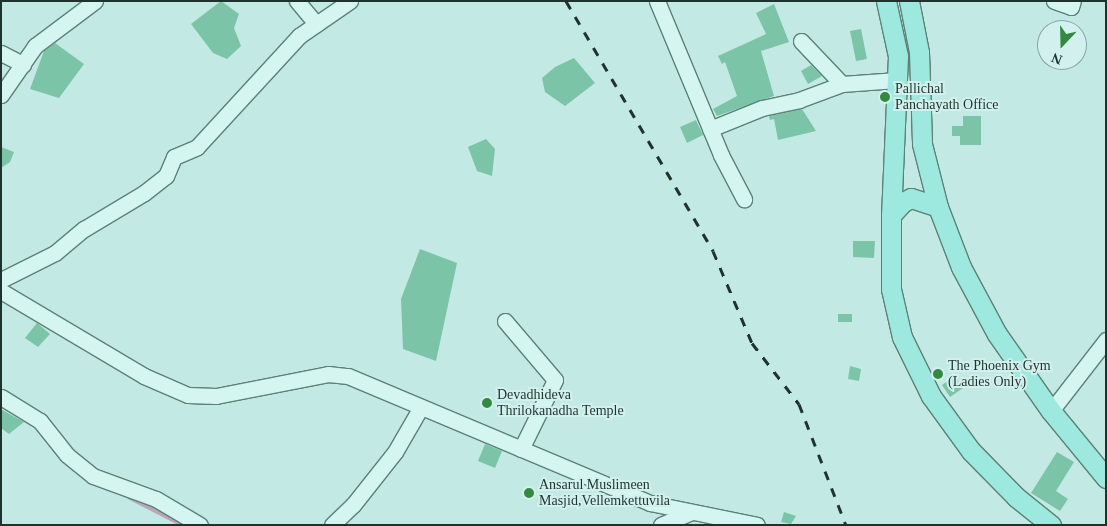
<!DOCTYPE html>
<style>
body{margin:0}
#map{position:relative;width:1107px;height:526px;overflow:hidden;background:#c3e9e4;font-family:"Times New Roman",serif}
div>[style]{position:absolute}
.canal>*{height:10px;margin:-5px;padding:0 5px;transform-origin:5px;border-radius:5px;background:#baa5bc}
.building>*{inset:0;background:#7cc4a7}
.roads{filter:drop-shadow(1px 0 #5c8176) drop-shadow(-1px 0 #5c8176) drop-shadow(0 1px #5c8176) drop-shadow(0 -1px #5c8176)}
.minor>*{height:15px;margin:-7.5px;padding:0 7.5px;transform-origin:7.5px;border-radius:7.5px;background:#d5f5f1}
.major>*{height:19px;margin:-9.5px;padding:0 9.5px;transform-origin:9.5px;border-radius:9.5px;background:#9ee9df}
.rail>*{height:3px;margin-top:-1.5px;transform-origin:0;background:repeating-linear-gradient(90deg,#1e332c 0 9px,transparent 0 18px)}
.dots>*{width:14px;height:14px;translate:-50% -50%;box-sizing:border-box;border:2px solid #d2f1ee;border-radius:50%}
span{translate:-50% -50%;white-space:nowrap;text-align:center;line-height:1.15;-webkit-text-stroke:4px #d2f1ee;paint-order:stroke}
.poi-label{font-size:14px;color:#1e332c}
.left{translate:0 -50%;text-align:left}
.frame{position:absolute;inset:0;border:2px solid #1e332c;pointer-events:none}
.north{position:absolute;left:1037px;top:20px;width:50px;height:50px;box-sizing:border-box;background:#d2f1ee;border:1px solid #8aa5a0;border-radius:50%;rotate:201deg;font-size:14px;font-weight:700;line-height:20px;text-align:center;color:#1e332c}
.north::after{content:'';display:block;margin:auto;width:18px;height:22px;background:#328a41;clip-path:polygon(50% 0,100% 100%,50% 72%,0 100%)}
</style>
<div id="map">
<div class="canal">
<div style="left:131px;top:495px;width:63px;rotate:27.4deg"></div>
</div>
<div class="building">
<div style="clip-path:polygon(221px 1px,239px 14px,234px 28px,241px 46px,227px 59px,213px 53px,191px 24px)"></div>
<div style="clip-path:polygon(774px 4px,789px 42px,761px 51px,774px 96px,717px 116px,713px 109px,737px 96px,725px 62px,722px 64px,718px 56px,766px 34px,756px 13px)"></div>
<div style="clip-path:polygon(861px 29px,867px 59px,856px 61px,850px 31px)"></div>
<div style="clip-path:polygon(55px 43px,84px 64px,59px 98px,30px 89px,44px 51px)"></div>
<div style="clip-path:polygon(574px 58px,595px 83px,565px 106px,545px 92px,542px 78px,555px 67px)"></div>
<div style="clip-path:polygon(811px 65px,822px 76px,808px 84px,801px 71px)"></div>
<div style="clip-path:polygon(802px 109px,816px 131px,778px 140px,774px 119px,770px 120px,769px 116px)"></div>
<div style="clip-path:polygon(963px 116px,981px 116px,981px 145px,960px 145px,960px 136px,952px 136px,952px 126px,963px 126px)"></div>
<div style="clip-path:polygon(696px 120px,703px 135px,687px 143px,680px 127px)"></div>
<div style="clip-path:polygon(486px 139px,495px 149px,492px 176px,477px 171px,468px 147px)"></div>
<div style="clip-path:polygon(1px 147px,14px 152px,10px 162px,1px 168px)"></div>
<div style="clip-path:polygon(853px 241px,875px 241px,874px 258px,853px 257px)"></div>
<div style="clip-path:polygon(420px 249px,457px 263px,436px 361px,403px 349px,401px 299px)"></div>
<div style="clip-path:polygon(838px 314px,852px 314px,852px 322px,838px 322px)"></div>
<div style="clip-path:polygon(37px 323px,50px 334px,38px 347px,25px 338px)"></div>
<div style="clip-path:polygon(850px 366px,861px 369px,859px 381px,848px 379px)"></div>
<div style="clip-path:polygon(955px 376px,963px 388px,950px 397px,942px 385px)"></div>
<div style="clip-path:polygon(1px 409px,13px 416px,24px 422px,9px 434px,1px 428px)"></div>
<div style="clip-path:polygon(485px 444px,502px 451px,495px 468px,478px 461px)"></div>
<div style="clip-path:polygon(1057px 452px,1074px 462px,1056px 491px,1068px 499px,1060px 511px,1031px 493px)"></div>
<div style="clip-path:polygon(784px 512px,796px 516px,791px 524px,781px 522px)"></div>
</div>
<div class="roads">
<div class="minor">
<div style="left:297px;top:1px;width:30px;rotate:50deg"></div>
<div style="left:657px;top:1px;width:167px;rotate:67.4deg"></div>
<div style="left:721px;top:155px;width:50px;rotate:62.4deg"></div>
<div style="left:1054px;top:1px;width:18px;rotate:19deg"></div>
<div style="left:1071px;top:7px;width:6px;rotate:-72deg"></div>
<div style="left:801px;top:41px;width:59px;rotate:46.4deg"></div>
<div style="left:1px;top:53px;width:25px;rotate:27deg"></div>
<div style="left:1px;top:95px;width:60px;rotate:-55.2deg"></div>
<div style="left:35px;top:46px;width:75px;rotate:-36.9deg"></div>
<div style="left:710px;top:129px;width:56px;rotate:-22deg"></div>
<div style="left:762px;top:108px;width:38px;rotate:-12deg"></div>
<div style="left:799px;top:100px;width:46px;rotate:-20.4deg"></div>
<div style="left:842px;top:84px;width:55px;rotate:-4.2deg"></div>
<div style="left:1px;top:280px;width:60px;rotate:-26.6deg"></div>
<div style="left:55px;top:253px;width:38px;rotate:-40deg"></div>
<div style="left:84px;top:229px;width:70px;rotate:-31deg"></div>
<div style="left:144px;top:193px;width:28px;rotate:-38deg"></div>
<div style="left:166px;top:176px;width:21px;rotate:-67deg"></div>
<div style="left:174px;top:157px;width:25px;rotate:-23deg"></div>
<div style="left:197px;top:147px;width:151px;rotate:-47.4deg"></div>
<div style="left:299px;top:36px;width:62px;rotate:-34.5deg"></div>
<div style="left:1px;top:291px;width:166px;rotate:30.7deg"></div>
<div style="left:144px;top:376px;width:48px;rotate:23.4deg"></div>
<div style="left:188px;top:395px;width:28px;rotate:2deg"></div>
<div style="left:216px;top:396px;width:114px;rotate:-11.1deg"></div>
<div style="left:328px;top:374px;width:20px;rotate:6deg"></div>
<div style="left:348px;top:376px;width:328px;rotate:22.8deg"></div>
<div style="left:650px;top:503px;width:109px;rotate:11.6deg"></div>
<div style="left:505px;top:321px;width:77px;rotate:49.7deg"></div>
<div style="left:555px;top:380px;width:77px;rotate:116.2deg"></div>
<div style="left:1px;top:397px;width:46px;rotate:31.6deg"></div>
<div style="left:40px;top:421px;width:43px;rotate:51.5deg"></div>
<div style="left:67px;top:455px;width:33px;rotate:39deg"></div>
<div style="left:93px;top:476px;width:67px;rotate:20.1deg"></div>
<div style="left:156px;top:499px;width:51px;rotate:30.6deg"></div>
<div style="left:1051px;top:411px;width:90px;rotate:-52.2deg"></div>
<div style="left:332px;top:525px;width:29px;rotate:-44deg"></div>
<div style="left:353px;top:505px;width:68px;rotate:-51.6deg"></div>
<div style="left:395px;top:452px;width:52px;rotate:-60deg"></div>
<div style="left:661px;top:525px;width:33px;rotate:-23deg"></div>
</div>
<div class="major">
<div style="left:886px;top:1px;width:56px;rotate:77.7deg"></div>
<div style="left:898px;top:56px;width:159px;rotate:92.5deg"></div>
<div style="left:891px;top:215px;width:74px;rotate:90deg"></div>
<div style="left:891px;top:289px;width:49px;rotate:77.1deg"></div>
<div style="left:902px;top:337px;width:66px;rotate:63.8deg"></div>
<div style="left:931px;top:396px;width:68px;rotate:54deg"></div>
<div style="left:971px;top:451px;width:64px;rotate:45.6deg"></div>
<div style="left:1016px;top:497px;width:45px;rotate:38.7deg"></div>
<div style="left:909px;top:1px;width:52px;rotate:78.9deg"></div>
<div style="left:919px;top:52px;width:92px;rotate:88.1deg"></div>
<div style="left:922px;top:144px;width:65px;rotate:75.7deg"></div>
<div style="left:938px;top:207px;width:64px;rotate:69deg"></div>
<div style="left:961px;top:267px;width:76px;rotate:61.8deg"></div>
<div style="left:997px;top:334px;width:94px;rotate:55deg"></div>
<div style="left:1051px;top:411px;width:87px;rotate:50.6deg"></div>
<div style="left:891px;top:215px;width:18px;rotate:-47deg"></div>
<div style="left:903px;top:202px;width:9px;rotate:-27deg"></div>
<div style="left:911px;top:198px;width:28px;rotate:18deg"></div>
</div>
</div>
<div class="rail">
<div style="left:566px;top:1px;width:290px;rotate:59.5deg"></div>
<div style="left:713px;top:251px;width:100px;rotate:67deg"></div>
<div style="left:752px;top:343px;width:77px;rotate:52.4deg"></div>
<div style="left:799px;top:404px;width:130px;rotate:68.8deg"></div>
</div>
<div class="dots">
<div style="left:885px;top:97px;background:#328a41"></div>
<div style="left:938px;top:374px;background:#328a41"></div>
<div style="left:487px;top:403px;background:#328a41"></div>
<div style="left:529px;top:493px;background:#328a41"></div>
</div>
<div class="poi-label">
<span class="left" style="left:895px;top:97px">Pallichal<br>Panchayath Office</span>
<span class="left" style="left:948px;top:374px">The Phoenix Gym<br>(Ladies Only)</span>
<span class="left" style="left:497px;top:403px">Devadhideva<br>Thrilokanadha Temple</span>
<span class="left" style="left:539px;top:493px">Ansarul Muslimeen<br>Masjid,Vellemkettuvila</span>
</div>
<div class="frame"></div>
<div class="north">N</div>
</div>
